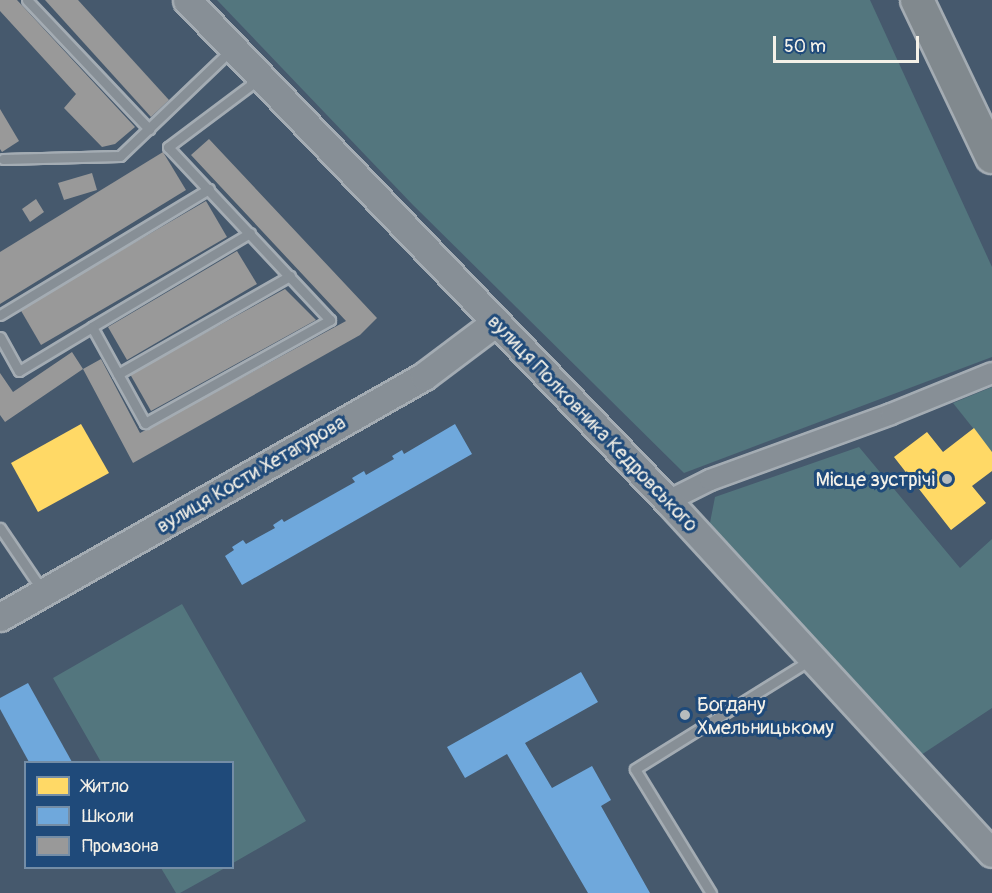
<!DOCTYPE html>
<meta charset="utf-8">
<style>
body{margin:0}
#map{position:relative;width:992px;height:893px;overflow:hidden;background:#46596d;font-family:Pangolin,sans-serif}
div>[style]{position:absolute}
.green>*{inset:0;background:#53767e}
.homes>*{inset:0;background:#ffd966}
.schools>*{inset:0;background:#6fa8dc}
.industry>*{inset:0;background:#999}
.roads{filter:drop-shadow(2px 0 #a4acb3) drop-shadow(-2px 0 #a4acb3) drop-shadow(0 2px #a4acb3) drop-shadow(0 -2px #a4acb3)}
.lane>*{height:9px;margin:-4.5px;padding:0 4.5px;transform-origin:4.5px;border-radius:4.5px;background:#878f96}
.street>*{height:20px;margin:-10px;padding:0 10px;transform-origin:10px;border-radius:10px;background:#878f96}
.secondary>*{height:27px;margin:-13.5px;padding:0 13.5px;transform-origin:13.5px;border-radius:13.5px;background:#878f96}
.primary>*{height:32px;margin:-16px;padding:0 16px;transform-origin:16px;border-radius:16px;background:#81898e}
.dots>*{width:16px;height:16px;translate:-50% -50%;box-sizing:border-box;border:3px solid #1f4a7a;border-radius:50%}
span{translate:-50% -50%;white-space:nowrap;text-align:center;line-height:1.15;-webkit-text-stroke:6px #1f4a7a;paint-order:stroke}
.street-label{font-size:20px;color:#f4f1e8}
.poi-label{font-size:20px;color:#f4f1e8}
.right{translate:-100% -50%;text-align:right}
.left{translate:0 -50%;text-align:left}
.legend{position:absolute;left:24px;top:761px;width:210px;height:108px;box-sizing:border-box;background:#1f4a7a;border:2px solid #748da6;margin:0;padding:8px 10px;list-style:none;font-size:18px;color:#f4f1e8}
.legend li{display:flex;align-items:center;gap:12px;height:30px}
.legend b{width:30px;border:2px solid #748da6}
.scale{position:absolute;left:773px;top:36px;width:146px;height:27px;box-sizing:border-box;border:3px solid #f4f1e8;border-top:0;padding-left:8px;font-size:18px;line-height:21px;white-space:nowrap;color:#f4f1e8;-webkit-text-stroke:4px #1f4a7a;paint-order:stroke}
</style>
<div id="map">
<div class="green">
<div style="clip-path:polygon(217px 0,870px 0,992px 267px,992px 357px,684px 473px,412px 204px)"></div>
<div style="clip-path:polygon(992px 387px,992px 452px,953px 403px)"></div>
<div style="clip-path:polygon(859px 447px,960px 568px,992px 539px,992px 708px,921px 755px,708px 533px,715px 497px)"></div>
<div style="clip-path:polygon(182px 604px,306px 821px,233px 863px,232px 762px,101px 762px,53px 678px)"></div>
<div style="clip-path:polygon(161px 868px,225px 868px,180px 893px,176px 893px)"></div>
</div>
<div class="homes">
<div style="clip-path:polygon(81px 424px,109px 473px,38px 512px,11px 463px)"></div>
<div style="clip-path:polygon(974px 428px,992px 452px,992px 471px,972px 486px,986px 503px,951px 530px,894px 457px,927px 432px,943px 452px)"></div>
</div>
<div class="schools">
<div style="clip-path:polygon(455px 424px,472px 454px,242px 585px,225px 556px,234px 550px,232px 547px,243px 540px,246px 544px,275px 528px,273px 525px,282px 519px,284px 522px,355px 482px,352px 478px,364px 471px,366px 475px,394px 459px,392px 456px,402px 450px,404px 454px)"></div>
<div style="clip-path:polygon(581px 672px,598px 702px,525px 743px,552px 788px,592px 766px,611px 800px,601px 806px,650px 893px,588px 893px,507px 754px,465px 778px,447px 747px)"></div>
<div style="clip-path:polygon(28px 683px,72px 762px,29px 762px,0 709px,0 698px)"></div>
</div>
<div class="industry">
<div style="clip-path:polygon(0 0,17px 0,135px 127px,115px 144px,102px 147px,64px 108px,76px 94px,0 11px)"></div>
<div style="clip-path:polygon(45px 0,78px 0,169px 100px,151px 117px)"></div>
<div style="clip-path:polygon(0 109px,19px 141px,2px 152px,0 149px)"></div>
<div style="clip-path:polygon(209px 139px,377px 318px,360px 335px,133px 463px,83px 369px,5px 422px,0 415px,0 373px,13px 392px,72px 352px,83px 369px,101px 359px,140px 433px,346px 321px,191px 155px)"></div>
<div style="clip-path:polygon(163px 152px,186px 190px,0 304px,0 252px)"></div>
<div style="clip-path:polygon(92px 173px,97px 190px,64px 200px,58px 183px)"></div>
<div style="clip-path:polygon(36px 199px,44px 212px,30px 222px,22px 209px)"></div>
<div style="clip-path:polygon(206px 201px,227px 237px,41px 345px,20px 309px)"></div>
<div style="clip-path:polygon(237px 251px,257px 284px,127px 360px,108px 327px)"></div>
<div style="clip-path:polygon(285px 289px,316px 320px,151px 411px,130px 374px)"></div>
</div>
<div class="roads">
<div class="lane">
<div style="left:27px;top:0;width:178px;rotate:46.6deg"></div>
<div style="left:3px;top:159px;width:117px;rotate:-1.5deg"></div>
<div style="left:120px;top:156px;width:153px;rotate:-43.7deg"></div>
<div style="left:250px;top:233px;width:184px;rotate:149.3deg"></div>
<div style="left:92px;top:327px;width:110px;rotate:61.1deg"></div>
<div style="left:145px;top:423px;width:212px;rotate:-29.1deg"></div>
<div style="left:330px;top:320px;width:237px;rotate:-133.1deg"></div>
<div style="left:168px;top:147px;width:114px;rotate:-36.8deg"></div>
<div style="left:0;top:315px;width:244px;rotate:-31.1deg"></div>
<div style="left:0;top:337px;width:39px;rotate:61deg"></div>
<div style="left:19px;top:371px;width:85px;rotate:-31.1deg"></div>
<div style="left:118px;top:374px;width:198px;rotate:-29.7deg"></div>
<div style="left:0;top:528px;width:75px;rotate:55.9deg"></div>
<div style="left:711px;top:893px;width:145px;rotate:-121.5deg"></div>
<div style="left:635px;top:769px;width:206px;rotate:-31.9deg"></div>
</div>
<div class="street">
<div style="left:668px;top:501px;width:47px;rotate:-26.6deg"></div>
<div style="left:710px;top:480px;width:193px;rotate:-20deg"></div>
<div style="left:891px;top:414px;width:109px;rotate:-22.1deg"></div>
</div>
<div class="secondary">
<div style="left:187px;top:0;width:695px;rotate:46.17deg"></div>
<div style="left:668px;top:501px;width:478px;rotate:47.4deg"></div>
<div style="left:0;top:617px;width:488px;rotate:-29.6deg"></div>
<div style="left:424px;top:376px;width:90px;rotate:-36.9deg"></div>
</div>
<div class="primary">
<div style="left:917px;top:0;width:174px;rotate:64.5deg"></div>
</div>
</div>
<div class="dots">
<div style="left:947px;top:479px;background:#b7bcbd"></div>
<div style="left:685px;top:715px;background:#b7bcbd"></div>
</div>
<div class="street-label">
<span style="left:593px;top:423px;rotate:46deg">вулиця Полковника Кедровського</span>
<span style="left:251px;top:474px;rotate:-30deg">вулиця Кости Хетагурова</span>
</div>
<div class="poi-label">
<span class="right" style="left:935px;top:479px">Місце зустрічі</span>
<span class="left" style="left:697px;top:716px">Богдану<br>Хмельницькому</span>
</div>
<ul class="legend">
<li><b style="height:16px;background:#ffd966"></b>Житло</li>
<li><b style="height:16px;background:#6fa8dc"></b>Школи</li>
<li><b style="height:16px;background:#999"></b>Промзона</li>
</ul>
<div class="scale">50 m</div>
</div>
